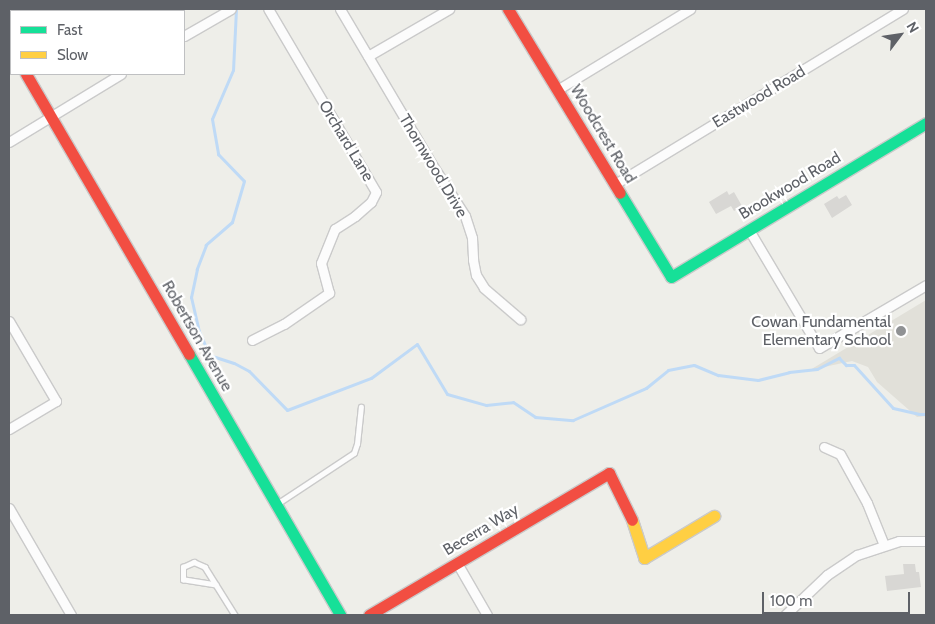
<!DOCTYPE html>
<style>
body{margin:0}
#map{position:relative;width:935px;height:624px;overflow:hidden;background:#eeeee9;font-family:Cabin,sans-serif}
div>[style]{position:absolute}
.education>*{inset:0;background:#e1e0d9}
.stream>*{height:3px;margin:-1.5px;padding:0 1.5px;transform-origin:1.5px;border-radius:1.5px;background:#bfdaf6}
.building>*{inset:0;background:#d8d7d4}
.roads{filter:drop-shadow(1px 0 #cacaca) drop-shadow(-1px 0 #cacaca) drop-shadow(0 1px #cacaca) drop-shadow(0 -1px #cacaca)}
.lane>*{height:4.5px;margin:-2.25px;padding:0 2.25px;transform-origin:2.25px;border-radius:2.25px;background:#fcfcfc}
.street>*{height:9px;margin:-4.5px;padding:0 4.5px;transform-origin:4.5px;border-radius:4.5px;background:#fcfcfc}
.fast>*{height:11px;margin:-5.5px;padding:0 5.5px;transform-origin:5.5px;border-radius:5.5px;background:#16e098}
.slow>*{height:11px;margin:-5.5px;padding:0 5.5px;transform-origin:5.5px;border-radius:5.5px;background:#ffcf43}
.jam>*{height:11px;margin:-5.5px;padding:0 5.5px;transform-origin:5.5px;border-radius:5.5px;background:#f24e42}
.dots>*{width:14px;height:14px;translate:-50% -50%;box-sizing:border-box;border:2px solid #fff;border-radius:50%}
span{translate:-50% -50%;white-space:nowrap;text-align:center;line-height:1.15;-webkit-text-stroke:4.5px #fff;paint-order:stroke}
.street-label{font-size:16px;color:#5e6167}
.poi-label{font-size:16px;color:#5e6167}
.right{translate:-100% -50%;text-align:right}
.frame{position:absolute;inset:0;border:10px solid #5e6167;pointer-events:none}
.legend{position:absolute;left:10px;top:10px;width:175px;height:65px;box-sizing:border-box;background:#fff;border:1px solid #bfc0c2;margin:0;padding:6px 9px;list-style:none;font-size:15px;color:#5e6167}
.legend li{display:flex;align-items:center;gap:10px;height:25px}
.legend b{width:25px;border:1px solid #bfc0c2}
.north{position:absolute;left:875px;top:10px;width:50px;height:50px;-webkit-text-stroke:4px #fff;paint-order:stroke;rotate:59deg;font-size:14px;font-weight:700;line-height:20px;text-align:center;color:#5e6167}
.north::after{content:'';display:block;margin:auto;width:18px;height:22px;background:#5e6167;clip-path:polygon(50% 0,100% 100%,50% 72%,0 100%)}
.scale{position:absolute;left:762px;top:592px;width:148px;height:22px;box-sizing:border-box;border:2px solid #5e6167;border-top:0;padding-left:6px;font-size:15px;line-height:18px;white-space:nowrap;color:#5e6167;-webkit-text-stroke:4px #fff;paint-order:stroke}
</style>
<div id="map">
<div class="education">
<div style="clip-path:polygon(926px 300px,926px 416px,917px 417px,877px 382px,868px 367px,852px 361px,810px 370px)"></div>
</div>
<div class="stream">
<div style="left:236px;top:9px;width:61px;rotate:92.8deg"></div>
<div style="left:233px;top:70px;width:53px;rotate:113.2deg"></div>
<div style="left:212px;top:119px;width:36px;rotate:80deg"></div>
<div style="left:218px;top:154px;width:37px;rotate:46deg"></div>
<div style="left:244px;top:181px;width:43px;rotate:106.3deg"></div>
<div style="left:232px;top:222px;width:35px;rotate:139deg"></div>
<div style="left:206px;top:245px;width:26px;rotate:111deg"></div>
<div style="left:197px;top:269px;width:29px;rotate:102deg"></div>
<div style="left:191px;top:297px;width:35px;rotate:77deg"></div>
<div style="left:199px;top:331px;width:26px;rotate:67deg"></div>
<div style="left:209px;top:355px;width:26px;rotate:18deg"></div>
<div style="left:234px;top:363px;width:17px;rotate:28deg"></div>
<div style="left:249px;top:371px;width:54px;rotate:45.7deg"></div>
<div style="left:287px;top:410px;width:90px;rotate:-20.9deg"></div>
<div style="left:371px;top:378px;width:57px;rotate:-36.5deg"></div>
<div style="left:417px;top:344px;width:58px;rotate:59deg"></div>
<div style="left:447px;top:394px;width:41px;rotate:15.8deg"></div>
<div style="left:486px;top:405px;width:27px;rotate:-6deg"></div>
<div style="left:513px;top:402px;width:27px;rotate:34deg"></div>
<div style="left:535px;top:417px;width:38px;rotate:5deg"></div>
<div style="left:573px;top:420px;width:80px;rotate:-23.7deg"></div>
<div style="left:646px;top:388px;width:28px;rotate:-39deg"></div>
<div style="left:668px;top:370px;width:26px;rotate:-11deg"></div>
<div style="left:694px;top:365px;width:26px;rotate:23deg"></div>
<div style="left:718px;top:375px;width:40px;rotate:7.1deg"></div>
<div style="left:758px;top:380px;width:32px;rotate:-14deg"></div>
<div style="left:789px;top:372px;width:28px;rotate:-6deg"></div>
<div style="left:817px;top:369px;width:25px;rotate:-27deg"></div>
<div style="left:839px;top:358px;width:10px;rotate:45deg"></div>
<div style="left:846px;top:365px;width:8px"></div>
<div style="left:854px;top:365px;width:58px;rotate:47.8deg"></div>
<div style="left:893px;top:408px;width:27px;rotate:13deg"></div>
<div style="left:919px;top:414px;width:7px"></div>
</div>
<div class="building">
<div style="clip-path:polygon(727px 191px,729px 195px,734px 192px,742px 206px,734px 211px,731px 206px,716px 214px,709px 202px)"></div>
<div style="clip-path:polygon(846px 195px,852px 205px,832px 218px,824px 204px,837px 196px,839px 199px)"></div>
<div style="clip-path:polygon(903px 564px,915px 564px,916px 572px,919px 572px,921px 587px,887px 591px,885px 576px,904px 574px)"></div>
</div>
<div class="roads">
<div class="lane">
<div style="left:277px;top:504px;width:92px;rotate:-33.5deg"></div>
<div style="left:354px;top:453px;width:9px;rotate:-72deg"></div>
<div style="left:357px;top:444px;width:37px;rotate:-84deg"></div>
<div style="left:216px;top:585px;width:33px;rotate:-171deg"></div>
<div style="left:183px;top:580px;width:13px;rotate:-90deg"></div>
<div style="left:183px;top:567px;width:12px;rotate:-24deg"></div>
<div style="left:194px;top:562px;width:12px;rotate:24deg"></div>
<div style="left:205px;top:567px;width:57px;rotate:58deg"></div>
</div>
<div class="street">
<div style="left:340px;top:9px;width:179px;rotate:59.4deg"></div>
<div style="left:431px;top:163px;width:63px;rotate:57.3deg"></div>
<div style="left:465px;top:216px;width:23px;rotate:72deg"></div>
<div style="left:472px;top:238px;width:22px;rotate:87deg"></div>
<div style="left:473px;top:260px;width:15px;rotate:79deg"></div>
<div style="left:476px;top:275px;width:15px;rotate:58deg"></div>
<div style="left:484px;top:288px;width:48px;rotate:40.7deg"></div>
<div style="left:184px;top:36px;width:54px;rotate:-29.9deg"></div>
<div style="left:368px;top:56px;width:94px;rotate:-30.1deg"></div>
<div style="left:557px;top:90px;width:156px;rotate:-31.3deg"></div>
<div style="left:9px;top:142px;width:131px;rotate:-31.3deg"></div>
<div style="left:615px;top:184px;width:337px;rotate:-31.3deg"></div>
<div style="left:749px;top:230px;width:137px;rotate:59.3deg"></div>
<div style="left:819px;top:348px;width:124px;rotate:-30.5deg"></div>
<div style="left:9px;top:321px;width:93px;rotate:59.6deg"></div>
<div style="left:56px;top:401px;width:55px;rotate:149.2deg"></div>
<div style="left:252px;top:340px;width:36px;rotate:-27deg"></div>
<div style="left:284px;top:324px;width:55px;rotate:-34.6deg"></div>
<div style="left:329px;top:293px;width:31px;rotate:-105deg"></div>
<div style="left:321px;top:263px;width:37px;rotate:-68deg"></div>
<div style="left:335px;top:229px;width:24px;rotate:-33deg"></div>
<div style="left:355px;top:216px;width:21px;rotate:-41deg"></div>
<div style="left:371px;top:202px;width:11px;rotate:-63deg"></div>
<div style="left:376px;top:192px;width:212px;rotate:-120.5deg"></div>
<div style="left:824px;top:447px;width:17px;rotate:24deg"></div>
<div style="left:840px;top:454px;width:56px;rotate:61.1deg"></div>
<div style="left:867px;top:503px;width:45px;rotate:68deg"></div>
<div style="left:9px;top:508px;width:124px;rotate:59.9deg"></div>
<div style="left:457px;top:563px;width:60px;rotate:60deg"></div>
<div style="left:785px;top:615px;width:58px;rotate:-43.6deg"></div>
<div style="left:827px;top:575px;width:36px;rotate:-34deg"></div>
<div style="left:857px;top:555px;width:44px;rotate:-18.4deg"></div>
<div style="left:899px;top:541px;width:27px"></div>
</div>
<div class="fast">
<div style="left:9px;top:44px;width:4px;rotate:63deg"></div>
<div style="left:620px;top:193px;width:98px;rotate:58.7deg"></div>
<div style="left:671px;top:277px;width:298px;rotate:-31.1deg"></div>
<div style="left:189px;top:354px;width:302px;rotate:59.9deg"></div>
</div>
<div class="slow">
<div style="left:632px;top:520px;width:40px;rotate:72deg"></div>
<div style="left:644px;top:558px;width:82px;rotate:-31deg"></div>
</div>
<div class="jam">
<div style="left:508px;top:9px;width:215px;rotate:58.7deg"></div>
<div style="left:26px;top:74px;width:324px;rotate:59.8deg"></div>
<div style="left:369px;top:615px;width:279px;rotate:-30.6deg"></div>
<div style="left:609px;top:473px;width:52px;rotate:63.9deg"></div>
</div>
</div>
<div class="dots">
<div style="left:901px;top:331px;background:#909294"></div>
</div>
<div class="street-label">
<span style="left:759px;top:97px;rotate:-31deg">Eastwood Road</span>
<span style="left:603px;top:134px;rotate:59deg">Woodcrest Road</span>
<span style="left:346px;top:141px;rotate:59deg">Orchard Lane</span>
<span style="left:433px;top:166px;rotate:59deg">Thornwood Drive</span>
<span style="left:790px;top:186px;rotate:-31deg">Brookwood Road</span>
<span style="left:197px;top:336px;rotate:60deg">Robertson Avenue</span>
<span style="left:481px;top:530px;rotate:-31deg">Becerra Way</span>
</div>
<div class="poi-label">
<span class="right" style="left:891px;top:331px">Cowan Fundamental<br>Elementary School</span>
</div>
<div class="frame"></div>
<ul class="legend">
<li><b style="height:6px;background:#16e098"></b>Fast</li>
<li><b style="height:6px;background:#ffcf43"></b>Slow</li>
</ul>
<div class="north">N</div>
<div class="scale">100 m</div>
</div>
